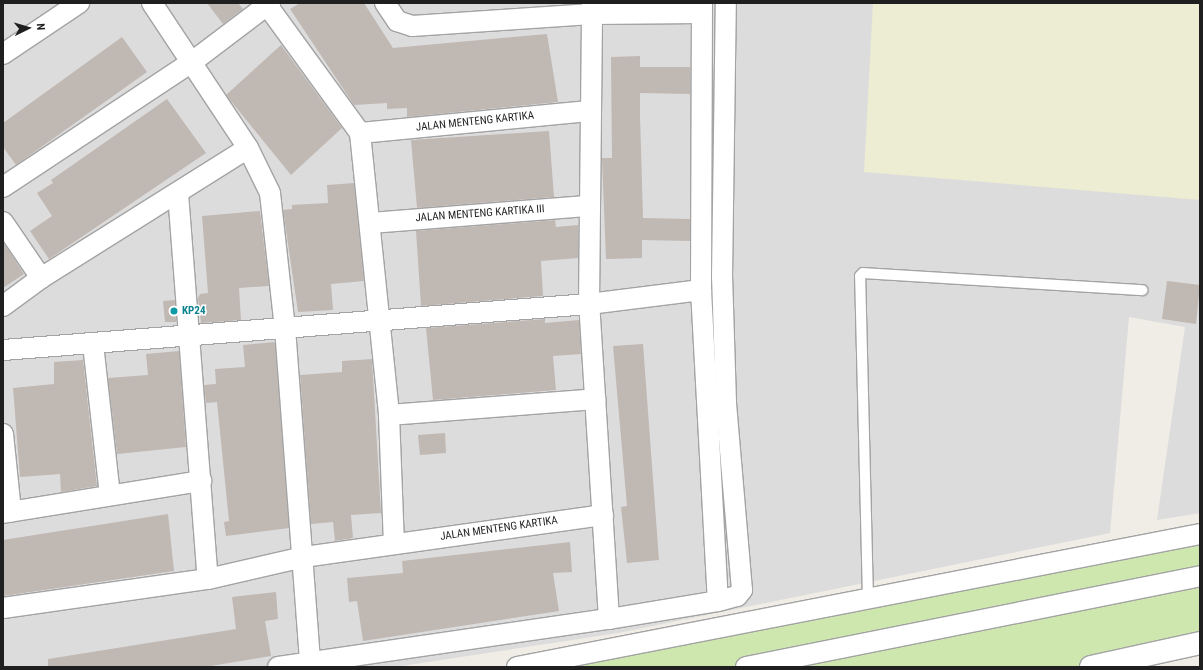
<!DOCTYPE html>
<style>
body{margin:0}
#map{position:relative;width:1203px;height:670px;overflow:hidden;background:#f0ece6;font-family:"Roboto Condensed",sans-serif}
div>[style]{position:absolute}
.residential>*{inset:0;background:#dddcdc}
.farmland>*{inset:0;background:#ecedd3}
.grass>*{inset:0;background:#cde7af}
.building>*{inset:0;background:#c0b8b3}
.roads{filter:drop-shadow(1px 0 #a3a3a3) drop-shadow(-1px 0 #a3a3a3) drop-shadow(0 1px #a3a3a3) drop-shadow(0 -1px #a3a3a3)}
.service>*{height:10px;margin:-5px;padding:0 5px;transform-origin:5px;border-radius:5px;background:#fff}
.minor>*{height:20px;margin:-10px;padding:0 10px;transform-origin:10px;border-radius:10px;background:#fff}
.tertiary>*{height:22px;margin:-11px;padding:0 11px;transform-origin:11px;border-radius:11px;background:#fff}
.dots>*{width:11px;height:11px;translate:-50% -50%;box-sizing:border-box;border:2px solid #fff;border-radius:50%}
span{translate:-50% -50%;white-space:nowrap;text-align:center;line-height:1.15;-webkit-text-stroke:3px #fff;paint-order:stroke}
.street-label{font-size:11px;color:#1f1f1f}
.culture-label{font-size:11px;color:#0d838f;font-weight:700}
.left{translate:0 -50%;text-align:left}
.frame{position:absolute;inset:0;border:4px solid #1f1f1f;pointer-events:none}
.north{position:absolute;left:8px;top:8px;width:40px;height:40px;-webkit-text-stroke:3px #fff;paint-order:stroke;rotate:85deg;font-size:11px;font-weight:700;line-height:16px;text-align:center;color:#1f1f1f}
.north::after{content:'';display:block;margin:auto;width:14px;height:18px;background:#1f1f1f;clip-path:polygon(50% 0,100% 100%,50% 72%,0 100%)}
</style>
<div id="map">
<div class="residential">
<div style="clip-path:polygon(3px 3px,1200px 3px,1200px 513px,1157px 520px,1185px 327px,1129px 317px,1110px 533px,618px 633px,395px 667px,3px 667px)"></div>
</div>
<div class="farmland">
<div style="clip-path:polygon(873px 3px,1200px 3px,1200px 200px,864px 172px)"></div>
</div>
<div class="grass">
<div style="clip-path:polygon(1200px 529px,1200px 643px,1087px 667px,510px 667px)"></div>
</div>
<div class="building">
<div style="clip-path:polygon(207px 3px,238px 3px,243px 9px,223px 24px)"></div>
<div style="clip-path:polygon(300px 3px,364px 3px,393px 48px,547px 34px,558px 102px,407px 117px,407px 108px,387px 109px,387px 103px,354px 105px,290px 9px)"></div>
<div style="clip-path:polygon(122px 37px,147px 72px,16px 165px,3px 147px,3px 123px)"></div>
<div style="clip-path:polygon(281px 45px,342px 128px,291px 175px,226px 95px)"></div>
<div style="clip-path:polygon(640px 56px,640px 67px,690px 67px,690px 94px,640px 93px,640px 115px,643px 218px,690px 219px,690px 241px,642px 240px,642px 258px,606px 259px,602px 158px,612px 158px,611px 57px)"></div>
<div style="clip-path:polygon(167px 99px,206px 153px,49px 259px,30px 231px,52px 216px,37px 193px,53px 183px,51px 180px)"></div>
<div style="clip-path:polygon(549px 131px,554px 197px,417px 208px,411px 140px)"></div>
<div style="clip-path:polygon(354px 183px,364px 281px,331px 284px,333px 310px,298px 312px,283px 210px,292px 209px,292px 205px,328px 203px,327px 185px)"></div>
<div style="clip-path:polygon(260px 211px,269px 286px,239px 288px,241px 320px,201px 323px,198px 298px,200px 294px,208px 293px,202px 216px)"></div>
<div style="clip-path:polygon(555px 220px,556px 227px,578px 225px,578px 258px,541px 261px,543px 296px,421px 306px,416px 231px)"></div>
<div style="clip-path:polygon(3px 242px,24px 274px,3px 288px)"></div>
<div style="clip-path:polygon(1167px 281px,1200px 285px,1196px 324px,1162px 319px)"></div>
<div style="clip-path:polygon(175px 300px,176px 322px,165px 322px,163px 301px)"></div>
<div style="clip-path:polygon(545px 319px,545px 323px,579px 320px,581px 354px,553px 356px,556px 390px,433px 400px,426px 328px)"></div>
<div style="clip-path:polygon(275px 342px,289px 528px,226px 536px,224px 522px,229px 521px,217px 402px,206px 403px,204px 385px,216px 384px,215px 369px,245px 367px,243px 345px)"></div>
<div style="clip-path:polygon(643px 344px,659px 560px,627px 563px,621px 507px,627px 506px,613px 346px)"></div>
<div style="clip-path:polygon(179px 351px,186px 447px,117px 454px,108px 378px,148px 375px,146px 354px)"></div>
<div style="clip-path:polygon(372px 359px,381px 513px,351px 515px,353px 538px,335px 541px,333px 522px,311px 524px,300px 375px,342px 372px,342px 361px)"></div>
<div style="clip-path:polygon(83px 360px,97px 486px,61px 492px,60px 474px,20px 477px,13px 388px,54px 384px,54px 362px)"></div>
<div style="clip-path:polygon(445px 433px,446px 453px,420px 455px,418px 435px)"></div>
<div style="clip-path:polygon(168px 514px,174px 571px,3px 596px,3px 540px)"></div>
<div style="clip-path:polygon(570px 542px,572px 572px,553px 573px,559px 611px,363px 641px,357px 601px,349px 602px,347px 578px,403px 573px,402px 561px)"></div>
<div style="clip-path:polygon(276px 592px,278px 619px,265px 621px,271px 656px,205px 667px,48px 667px,48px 659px,236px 629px,232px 597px)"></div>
</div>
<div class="roads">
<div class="service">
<div style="left:868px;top:599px;width:323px;rotate:-91.4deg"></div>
<div style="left:860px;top:276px;width:4px;rotate:-45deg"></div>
<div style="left:863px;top:273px;width:280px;rotate:3.5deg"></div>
</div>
<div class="minor">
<div style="left:152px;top:3px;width:174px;rotate:56.5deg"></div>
<div style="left:248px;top:148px;width:50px;rotate:63.9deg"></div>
<div style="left:270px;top:193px;width:136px;rotate:83.7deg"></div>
<div style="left:285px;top:328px;width:334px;rotate:85.7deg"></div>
<div style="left:385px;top:3px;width:22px;rotate:56deg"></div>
<div style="left:397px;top:21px;width:16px;rotate:18deg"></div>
<div style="left:412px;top:26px;width:180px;rotate:-3.8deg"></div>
<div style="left:592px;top:14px;width:109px;rotate:-0.5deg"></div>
<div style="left:702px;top:3px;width:287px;rotate:90.2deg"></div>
<div style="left:701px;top:290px;width:311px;rotate:86.9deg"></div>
<div style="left:267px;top:5px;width:158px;rotate:54deg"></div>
<div style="left:360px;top:133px;width:283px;rotate:84.1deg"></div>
<div style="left:389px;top:415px;width:129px;rotate:87.8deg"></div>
<div style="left:3px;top:54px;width:92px;rotate:-33.9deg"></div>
<div style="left:360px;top:133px;width:230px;rotate:-5.5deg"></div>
<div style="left:3px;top:187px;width:227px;rotate:-33.5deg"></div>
<div style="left:192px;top:62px;width:98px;rotate:-37.1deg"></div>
<div style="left:178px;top:193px;width:387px;rotate:85.6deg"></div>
<div style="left:3px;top:222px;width:68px;rotate:55.8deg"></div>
<div style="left:371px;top:223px;width:219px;rotate:-4.5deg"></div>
<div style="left:3px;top:306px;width:47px;rotate:-36.4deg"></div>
<div style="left:41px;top:278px;width:244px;rotate:-32.1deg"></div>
<div style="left:93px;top:344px;width:152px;rotate:83.6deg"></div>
<div style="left:3px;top:350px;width:588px;rotate:-4.49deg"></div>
<div style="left:589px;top:304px;width:113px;rotate:-7.1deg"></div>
<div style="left:389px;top:415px;width:207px;rotate:-4.4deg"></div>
<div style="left:3px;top:434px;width:78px;rotate:84.1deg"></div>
<div style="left:3px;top:513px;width:201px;rotate:-9.2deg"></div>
<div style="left:3px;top:608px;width:207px;rotate:-8.1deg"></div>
<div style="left:208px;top:579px;width:98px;rotate:-12.9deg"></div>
<div style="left:304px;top:557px;width:302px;rotate:-8deg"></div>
<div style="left:609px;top:619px;width:110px;rotate:-9.4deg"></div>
<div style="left:718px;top:601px;width:20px;rotate:-15deg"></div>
<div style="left:737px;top:596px;width:8px;rotate:-50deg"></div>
<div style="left:742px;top:590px;width:189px;rotate:-94.9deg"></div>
<div style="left:726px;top:402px;width:125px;rotate:-91.8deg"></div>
<div style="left:722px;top:277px;width:274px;rotate:-89.2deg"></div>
<div style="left:278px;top:667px;width:334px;rotate:-8.3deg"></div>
<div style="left:609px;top:619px;width:316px;rotate:-93.6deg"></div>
<div style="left:589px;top:304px;width:301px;rotate:-89.4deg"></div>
<div style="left:517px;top:667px;width:696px;rotate:-11.02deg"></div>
<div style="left:746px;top:667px;width:463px;rotate:-11.3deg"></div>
</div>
<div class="tertiary">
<div style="left:1091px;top:667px;width:112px;rotate:-12.4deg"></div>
</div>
</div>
<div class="dots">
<div style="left:174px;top:311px;background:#0f9aa8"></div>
</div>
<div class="street-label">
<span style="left:475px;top:122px;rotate:-6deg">JALAN MENTENG KARTIKA</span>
<span style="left:480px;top:214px;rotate:-4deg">JALAN MENTENG KARTIKA III</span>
<span style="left:499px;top:529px;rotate:-8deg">JALAN MENTENG KARTIKA</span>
</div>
<div class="culture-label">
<span class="left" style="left:182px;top:311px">KP24</span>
</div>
<div class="frame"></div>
<div class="north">N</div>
</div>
